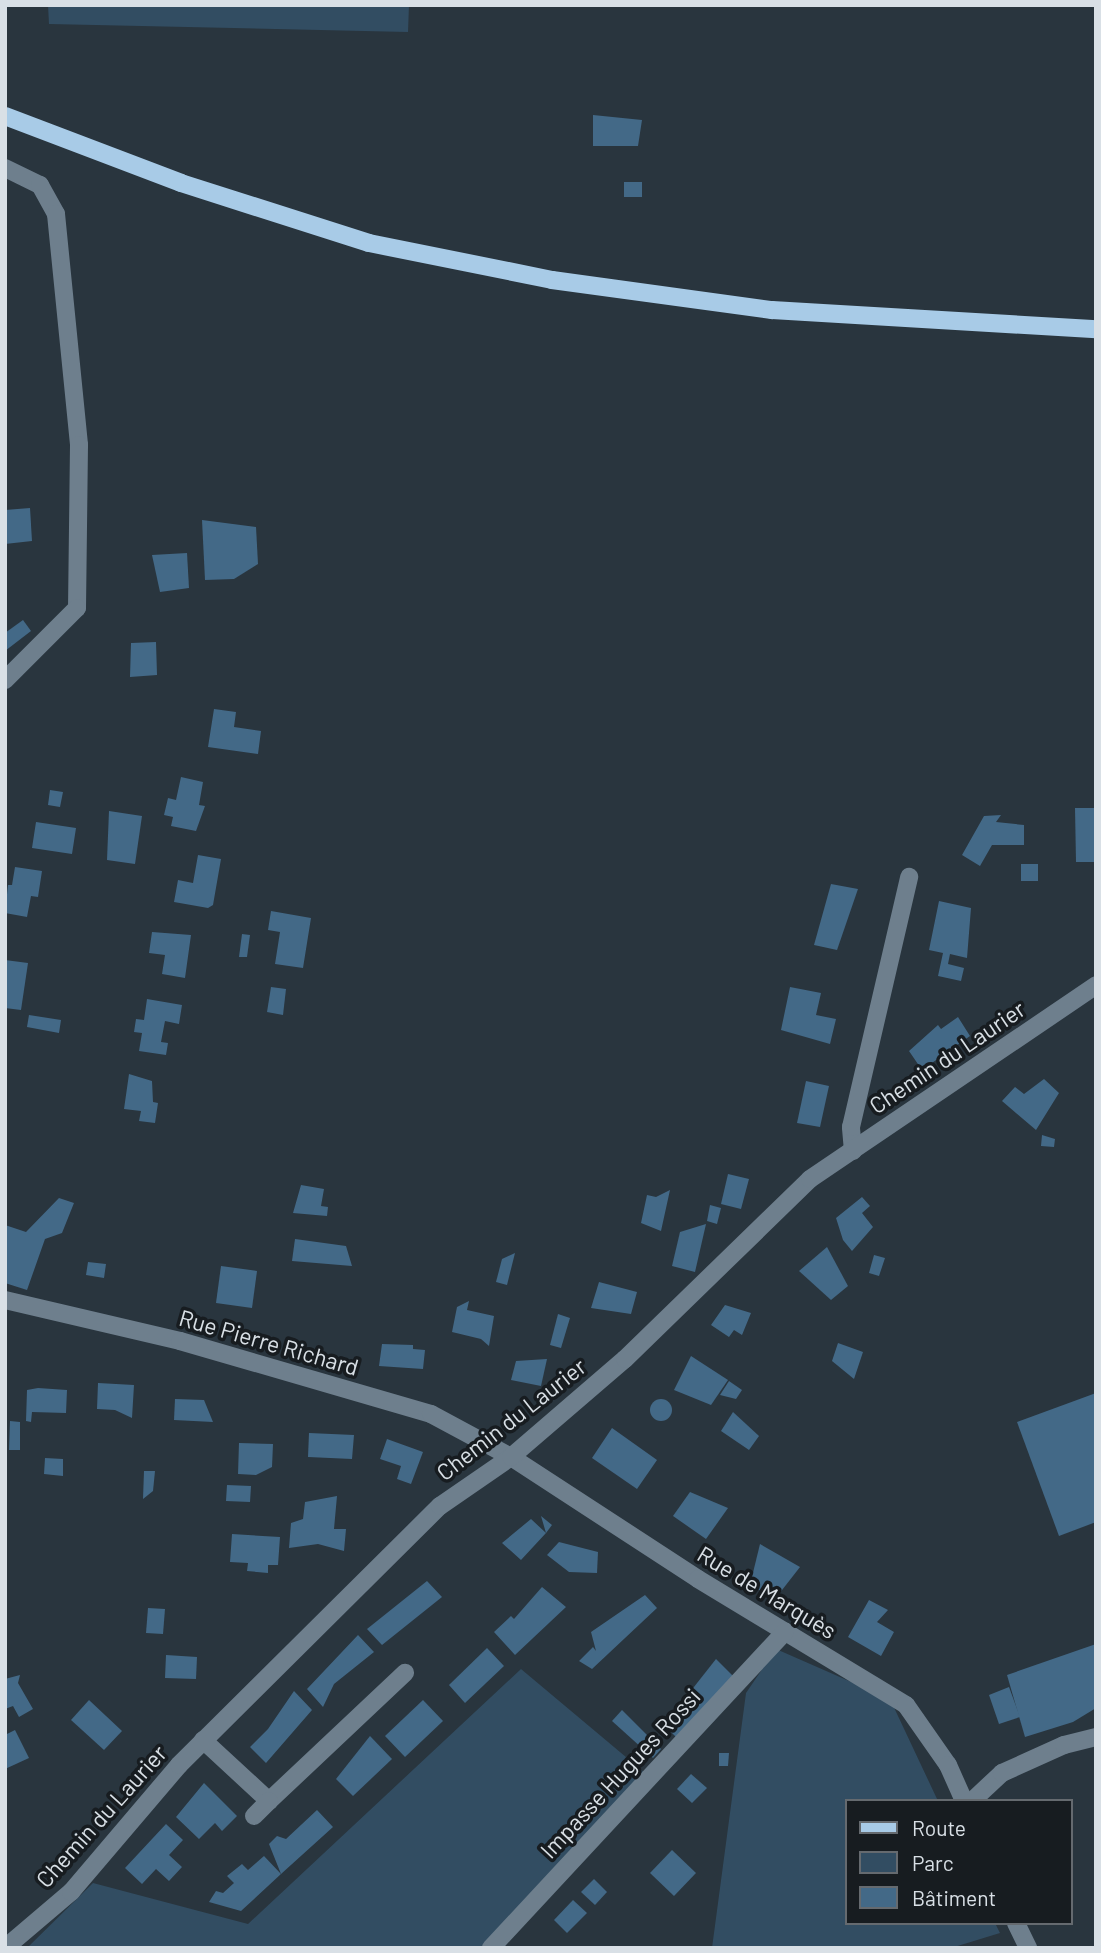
<!DOCTYPE html>
<meta charset="utf-8">
<style>
body{margin:0}
#map{position:relative;width:1101px;height:1953px;overflow:hidden;background:#29353e;font-family:Barlow,sans-serif}
div>[style]{position:absolute}
.green>*{inset:0;background:#324d62}
.building>*{inset:0;background:#436987}
.round{border-radius:50%}
.minor>*{height:18px;margin:-9px;padding:0 9px;transform-origin:9px;border-radius:9px;background:#6e7f8d}
.major>*{height:18px;margin:-9px;padding:0 9px;transform-origin:9px;border-radius:9px;background:#a8cbe7}
span{translate:-50% -50%;white-space:nowrap;text-align:center;line-height:1.15;-webkit-text-stroke:7px #171c20;paint-order:stroke}
.street-label{font-size:23px;color:#d9e0e6}
.frame{position:absolute;inset:0;border:7px solid #d9e0e6;pointer-events:none}
.legend{position:absolute;left:845px;top:1799px;width:228px;height:126px;box-sizing:border-box;background:#171c20;border:2px solid #656a6f;margin:0;padding:9px 12px;list-style:none;font-size:21px;color:#d9e0e6}
.legend li{display:flex;align-items:center;gap:14px;height:35px}
.legend b{width:35px;border:2px solid #656a6f}
</style>
<div id="map">
<div class="green">
<div style="clip-path:polygon(48px 5px,409px 5px,408px 32px,49px 24px)"></div>
<div style="clip-path:polygon(776px 1649px,890px 1699px,938px 1801px,847px 1801px,847px 1923px,995px 1923px,1000px 1933px,951px 1948px,712px 1948px,746px 1693px)"></div>
<div style="clip-path:polygon(521px 1669px,645px 1773px,480px 1948px,27px 1948px,93px 1883px,248px 1924px)"></div>
</div>
<div class="building">
<div style="clip-path:polygon(593px 115px,642px 120px,638px 146px,593px 146px)"></div>
<div style="clip-path:polygon(624px 182px,642px 182px,642px 197px,624px 197px)"></div>
<div style="clip-path:polygon(30px 508px,32px 541px,5px 544px,5px 510px)"></div>
<div style="clip-path:polygon(202px 520px,256px 527px,258px 564px,234px 579px,205px 580px)"></div>
<div style="clip-path:polygon(187px 553px,189px 588px,160px 592px,152px 555px)"></div>
<div style="clip-path:polygon(23px 620px,31px 631px,5px 651px,5px 633px)"></div>
<div style="clip-path:polygon(156px 642px,157px 675px,130px 677px,131px 643px)"></div>
<div style="clip-path:polygon(214px 709px,236px 712px,234px 727px,261px 731px,258px 754px,208px 747px)"></div>
<div style="clip-path:polygon(181px 777px,203px 782px,199px 805px,205px 806px,196px 831px,171px 826px,173px 817px,164px 815px,168px 798px,176px 800px)"></div>
<div style="clip-path:polygon(50px 790px,63px 792px,60px 807px,48px 805px)"></div>
<div style="clip-path:polygon(1075px 808px,1096px 808px,1096px 862px,1076px 862px)"></div>
<div style="clip-path:polygon(109px 811px,142px 816px,135px 864px,107px 860px)"></div>
<div style="clip-path:polygon(1001px 815px,996px 822px,1024px 825px,1024px 845px,992px 845px,980px 866px,962px 855px,984px 816px)"></div>
<div style="clip-path:polygon(36px 822px,76px 828px,72px 854px,32px 848px)"></div>
<div style="clip-path:polygon(198px 855px,221px 859px,213px 905px,208px 908px,174px 902px,178px 880px,193px 883px)"></div>
<div style="clip-path:polygon(1021px 864px,1038px 864px,1038px 881px,1021px 881px)"></div>
<div style="clip-path:polygon(15px 867px,42px 871px,38px 897px,31px 896px,27px 917px,5px 913px,8px 885px,12px 885px)"></div>
<div style="clip-path:polygon(831px 884px,858px 889px,837px 950px,814px 945px)"></div>
<div style="clip-path:polygon(939px 901px,971px 908px,967px 958px,950px 954px,948px 964px,964px 968px,961px 981px,938px 976px,943px 953px,929px 950px)"></div>
<div style="clip-path:polygon(271px 911px,311px 918px,303px 968px,275px 964px,280px 932px,268px 930px)"></div>
<div style="clip-path:polygon(152px 932px,191px 935px,185px 978px,162px 974px,165px 955px,149px 953px)"></div>
<div style="clip-path:polygon(242px 934px,250px 935px,247px 957px,239px 957px)"></div>
<div style="clip-path:polygon(5px 960px,28px 963px,21px 1010px,5px 1008px)"></div>
<div style="clip-path:polygon(271px 987px,286px 989px,283px 1015px,267px 1012px)"></div>
<div style="clip-path:polygon(790px 987px,821px 993px,816px 1015px,836px 1019px,830px 1044px,781px 1030px)"></div>
<div style="clip-path:polygon(147px 999px,182px 1005px,179px 1024px,165px 1021px,161px 1042px,168px 1043px,166px 1055px,139px 1051px,142px 1033px,134px 1032px,136px 1019px,144px 1020px)"></div>
<div style="clip-path:polygon(29px 1015px,61px 1020px,59px 1033px,27px 1027px)"></div>
<div style="clip-path:polygon(958px 1017px,970px 1036px,922px 1070px,909px 1051px,938px 1025px,941px 1029px)"></div>
<div style="clip-path:polygon(129px 1074px,152px 1081px,153px 1102px,158px 1103px,155px 1123px,139px 1121px,141px 1111px,124px 1109px)"></div>
<div style="clip-path:polygon(1044px 1079px,1059px 1093px,1036px 1130px,1002px 1101px,1015px 1087px,1024px 1094px)"></div>
<div style="clip-path:polygon(806px 1081px,829px 1086px,820px 1127px,797px 1123px)"></div>
<div style="clip-path:polygon(1042px 1135px,1055px 1139px,1054px 1147px,1041px 1146px)"></div>
<div style="clip-path:polygon(728px 1174px,749px 1179px,741px 1209px,721px 1204px)"></div>
<div style="clip-path:polygon(301px 1185px,324px 1189px,321px 1206px,328px 1207px,327px 1216px,293px 1213px)"></div>
<div style="clip-path:polygon(670px 1190px,661px 1231px,641px 1223px,647px 1195px,656px 1197px)"></div>
<div style="clip-path:polygon(862px 1197px,870px 1206px,862px 1213px,873px 1227px,852px 1251px,843px 1240px,836px 1218px)"></div>
<div style="clip-path:polygon(59px 1198px,74px 1203px,62px 1233px,45px 1239px,27px 1290px,5px 1283px,5px 1225px,26px 1232px)"></div>
<div style="clip-path:polygon(710px 1205px,721px 1208px,717px 1224px,707px 1221px)"></div>
<div style="clip-path:polygon(706px 1224px,695px 1272px,672px 1266px,680px 1232px)"></div>
<div style="clip-path:polygon(295px 1239px,346px 1246px,352px 1266px,292px 1261px)"></div>
<div style="clip-path:polygon(827px 1247px,848px 1286px,831px 1300px,799px 1271px)"></div>
<div style="clip-path:polygon(515px 1253px,507px 1285px,496px 1282px,502px 1259px)"></div>
<div style="clip-path:polygon(874px 1255px,885px 1258px,879px 1276px,869px 1273px)"></div>
<div style="clip-path:polygon(88px 1262px,106px 1264px,104px 1278px,86px 1275px)"></div>
<div style="clip-path:polygon(221px 1266px,257px 1271px,252px 1308px,216px 1303px)"></div>
<div style="clip-path:polygon(599px 1282px,637px 1292px,631px 1314px,591px 1308px)"></div>
<div style="clip-path:polygon(469px 1301px,467px 1310px,494px 1316px,489px 1346px,481px 1339px,452px 1332px,457px 1307px)"></div>
<div style="clip-path:polygon(725px 1305px,751px 1313px,742px 1335px,734px 1330px,729px 1337px,711px 1325px)"></div>
<div style="clip-path:polygon(558px 1314px,570px 1318px,561px 1348px,550px 1345px)"></div>
<div style="clip-path:polygon(838px 1343px,863px 1352px,854px 1379px,832px 1361px)"></div>
<div style="clip-path:polygon(382px 1344px,413px 1345px,413px 1349px,425px 1350px,423px 1369px,379px 1366px)"></div>
<div style="clip-path:polygon(691px 1356px,728px 1380px,711px 1405px,674px 1390px)"></div>
<div style="clip-path:polygon(547px 1359px,541px 1386px,511px 1380px,516px 1361px)"></div>
<div style="clip-path:polygon(729px 1381px,742px 1390px,736px 1399px,720px 1395px)"></div>
<div style="clip-path:polygon(98px 1383px,134px 1385px,132px 1418px,115px 1410px,97px 1409px)"></div>
<div style="clip-path:polygon(38px 1388px,67px 1390px,66px 1413px,32px 1412px,31px 1422px,26px 1421px,27px 1390px)"></div>
<div style="clip-path:polygon(1096px 1393px,1096px 1522px,1059px 1536px,1017px 1422px)"></div>
<div style="clip-path:polygon(175px 1399px,204px 1400px,213px 1422px,174px 1420px)"></div>
<div class="round" style="left:650px;top:1399px;width:22px;height:22px"></div>
<div style="clip-path:polygon(733px 1412px,759px 1436px,749px 1450px,721px 1431px)"></div>
<div style="clip-path:polygon(10px 1421px,20px 1422px,20px 1450px,9px 1450px)"></div>
<div style="clip-path:polygon(612px 1428px,657px 1460px,637px 1489px,592px 1458px)"></div>
<div style="clip-path:polygon(309px 1433px,354px 1435px,352px 1459px,308px 1457px)"></div>
<div style="clip-path:polygon(387px 1439px,423px 1452px,411px 1484px,397px 1479px,401px 1466px,380px 1459px)"></div>
<div style="clip-path:polygon(239px 1443px,273px 1444px,272px 1467px,256px 1475px,238px 1474px)"></div>
<div style="clip-path:polygon(45px 1458px,63px 1459px,63px 1476px,44px 1474px)"></div>
<div style="clip-path:polygon(144px 1471px,155px 1471px,153px 1491px,143px 1499px)"></div>
<div style="clip-path:polygon(227px 1485px,251px 1486px,250px 1502px,226px 1501px)"></div>
<div style="clip-path:polygon(690px 1492px,728px 1508px,706px 1539px,673px 1516px)"></div>
<div style="clip-path:polygon(337px 1496px,334px 1529px,346px 1529px,344px 1551px,318px 1544px,289px 1548px,291px 1523px,303px 1519px,305px 1502px)"></div>
<div style="clip-path:polygon(541px 1516px,552px 1525px,546px 1533px,521px 1560px,502px 1543px,531px 1519px,546px 1533px)"></div>
<div style="clip-path:polygon(232px 1534px,280px 1537px,278px 1565px,268px 1565px,268px 1573px,247px 1571px,248px 1563px,230px 1562px)"></div>
<div style="clip-path:polygon(559px 1542px,598px 1552px,597px 1573px,569px 1572px,547px 1555px)"></div>
<div style="clip-path:polygon(760px 1544px,800px 1567px,775px 1599px,750px 1585px)"></div>
<div style="clip-path:polygon(427px 1581px,442px 1597px,382px 1645px,367px 1629px)"></div>
<div style="clip-path:polygon(542px 1587px,566px 1607px,515px 1655px,494px 1632px,511px 1616px,514px 1619px)"></div>
<div style="clip-path:polygon(645px 1595px,657px 1608px,592px 1669px,579px 1661px,593px 1647px,596px 1651px,591px 1632px)"></div>
<div style="clip-path:polygon(869px 1600px,888px 1610px,877px 1622px,894px 1632px,881px 1656px,848px 1637px)"></div>
<div style="clip-path:polygon(148px 1608px,165px 1609px,163px 1634px,146px 1633px)"></div>
<div style="clip-path:polygon(358px 1635px,374px 1652px,334px 1684px,323px 1707px,307px 1689px)"></div>
<div style="clip-path:polygon(1096px 1644px,1096px 1708px,1073px 1722px,1025px 1737px,1007px 1675px)"></div>
<div style="clip-path:polygon(487px 1648px,504px 1666px,465px 1703px,449px 1685px)"></div>
<div style="clip-path:polygon(166px 1655px,197px 1657px,196px 1679px,165px 1678px)"></div>
<div style="clip-path:polygon(716px 1659px,733px 1676px,676px 1737px,664px 1725px)"></div>
<div style="clip-path:polygon(20px 1675px,18px 1683px,33px 1709px,19px 1717px,13px 1706px,5px 1709px,5px 1679px)"></div>
<div style="clip-path:polygon(1009px 1687px,1020px 1717px,999px 1724px,989px 1695px)"></div>
<div style="clip-path:polygon(294px 1691px,312px 1710px,266px 1763px,250px 1747px,268px 1729px)"></div>
<div style="clip-path:polygon(89px 1700px,122px 1731px,104px 1750px,71px 1720px)"></div>
<div style="clip-path:polygon(423px 1700px,443px 1721px,405px 1757px,385px 1736px)"></div>
<div style="clip-path:polygon(622px 1710px,661px 1749px,653px 1758px,612px 1721px)"></div>
<div style="clip-path:polygon(15px 1730px,29px 1758px,5px 1769px,5px 1735px)"></div>
<div style="clip-path:polygon(370px 1736px,392px 1759px,353px 1796px,336px 1779px)"></div>
<div style="clip-path:polygon(719px 1753px,729px 1753px,728px 1766px,719px 1766px)"></div>
<div style="clip-path:polygon(691px 1774px,707px 1788px,692px 1803px,677px 1789px)"></div>
<div style="clip-path:polygon(204px 1783px,237px 1816px,222px 1831px,215px 1823px,199px 1839px,176px 1817px)"></div>
<div style="clip-path:polygon(317px 1810px,333px 1827px,281px 1874px,269px 1844px,277px 1836px,286px 1839px)"></div>
<div style="clip-path:polygon(166px 1824px,183px 1840px,169px 1855px,182px 1867px,169px 1881px,156px 1869px,142px 1884px,125px 1868px)"></div>
<div style="clip-path:polygon(672px 1850px,696px 1873px,674px 1896px,650px 1873px)"></div>
<div style="clip-path:polygon(264px 1856px,281px 1874px,241px 1911px,209px 1902px,216px 1891px,223px 1893px,234px 1883px,227px 1876px,242px 1864px,248px 1870px)"></div>
<div style="clip-path:polygon(594px 1879px,607px 1892px,595px 1905px,581px 1892px)"></div>
<div style="clip-path:polygon(573px 1900px,587px 1913px,567px 1933px,554px 1920px)"></div>
</div>
<div class="minor">
<div style="left:5px;top:168px;width:39px;rotate:26deg"></div>
<div style="left:40px;top:185px;width:33px;rotate:61deg"></div>
<div style="left:56px;top:214px;width:232px;rotate:84.3deg"></div>
<div style="left:79px;top:445px;width:163px;rotate:90.7deg"></div>
<div style="left:77px;top:608px;width:102px;rotate:135deg"></div>
<div style="left:853px;top:1151px;width:24px;rotate:-95deg"></div>
<div style="left:851px;top:1127px;width:257px;rotate:-76.9deg"></div>
<div style="left:5px;top:1300px;width:180px;rotate:13.2deg"></div>
<div style="left:180px;top:1341px;width:261px;rotate:16.2deg"></div>
<div style="left:431px;top:1414px;width:91px;rotate:28.3deg"></div>
<div style="left:511px;top:1457px;width:223px;rotate:33.1deg"></div>
<div style="left:698px;top:1579px;width:243px;rotate:31.2deg"></div>
<div style="left:906px;top:1705px;width:73px;rotate:55deg"></div>
<div style="left:948px;top:1765px;width:39px;rotate:66deg"></div>
<div style="left:203px;top:1740px;width:90px;rotate:42.7deg"></div>
<div style="left:269px;top:1801px;width:187px;rotate:-43.3deg"></div>
<div style="left:972px;top:1801px;width:41px;rotate:-43deg"></div>
<div style="left:1002px;top:1773px;width:68px;rotate:-24.3deg"></div>
<div style="left:1064px;top:1745px;width:33px;rotate:-14deg"></div>
<div style="left:254px;top:1816px;width:21px;rotate:-45deg"></div>
<div style="left:1016px;top:1923px;width:28px;rotate:64deg"></div>
<div style="left:5px;top:1948px;width:87px;rotate:-40.3deg"></div>
<div style="left:71px;top:1892px;width:167px;rotate:-49.6deg"></div>
<div style="left:179px;top:1765px;width:368px;rotate:-44.8deg"></div>
<div style="left:440px;top:1506px;width:86px;rotate:-34.6deg"></div>
<div style="left:511px;top:1457px;width:150px;rotate:-40.7deg"></div>
<div style="left:625px;top:1359px;width:258px;rotate:-44.2deg"></div>
<div style="left:810px;top:1179px;width:346px;rotate:-34.1deg"></div>
<div style="left:491px;top:1948px;width:432px;rotate:-47.1deg"></div>
</div>
<div class="major">
<div style="left:5px;top:116px;width:188px;rotate:20.8deg"></div>
<div style="left:181px;top:183px;width:197px;rotate:17.7deg"></div>
<div style="left:369px;top:243px;width:187px;rotate:11.4deg"></div>
<div style="left:552px;top:280px;width:222px;rotate:7.8deg"></div>
<div style="left:772px;top:310px;width:325px;rotate:3.4deg"></div>
</div>
<div class="street-label">
<span style="left:947px;top:1057px;rotate:-34deg">Chemin du Laurier</span>
<span style="left:269px;top:1342px;rotate:16deg">Rue Pierre Richard</span>
<span style="left:511px;top:1419px;rotate:-38deg">Chemin du Laurier</span>
<span style="left:767px;top:1592px;rotate:31deg">Rue de Marquès</span>
<span style="left:620px;top:1773px;rotate:-47deg">Impasse Hugues Rossi</span>
<span style="left:101px;top:1816px;rotate:-48deg">Chemin du Laurier</span>
</div>
<div class="frame"></div>
<ul class="legend">
<li><b style="height:9px;background:#a8cbe7"></b>Route</li>
<li><b style="height:19px;background:#324d62"></b>Parc</li>
<li><b style="height:19px;background:#436987"></b>Bâtiment</li>
</ul>
</div>
